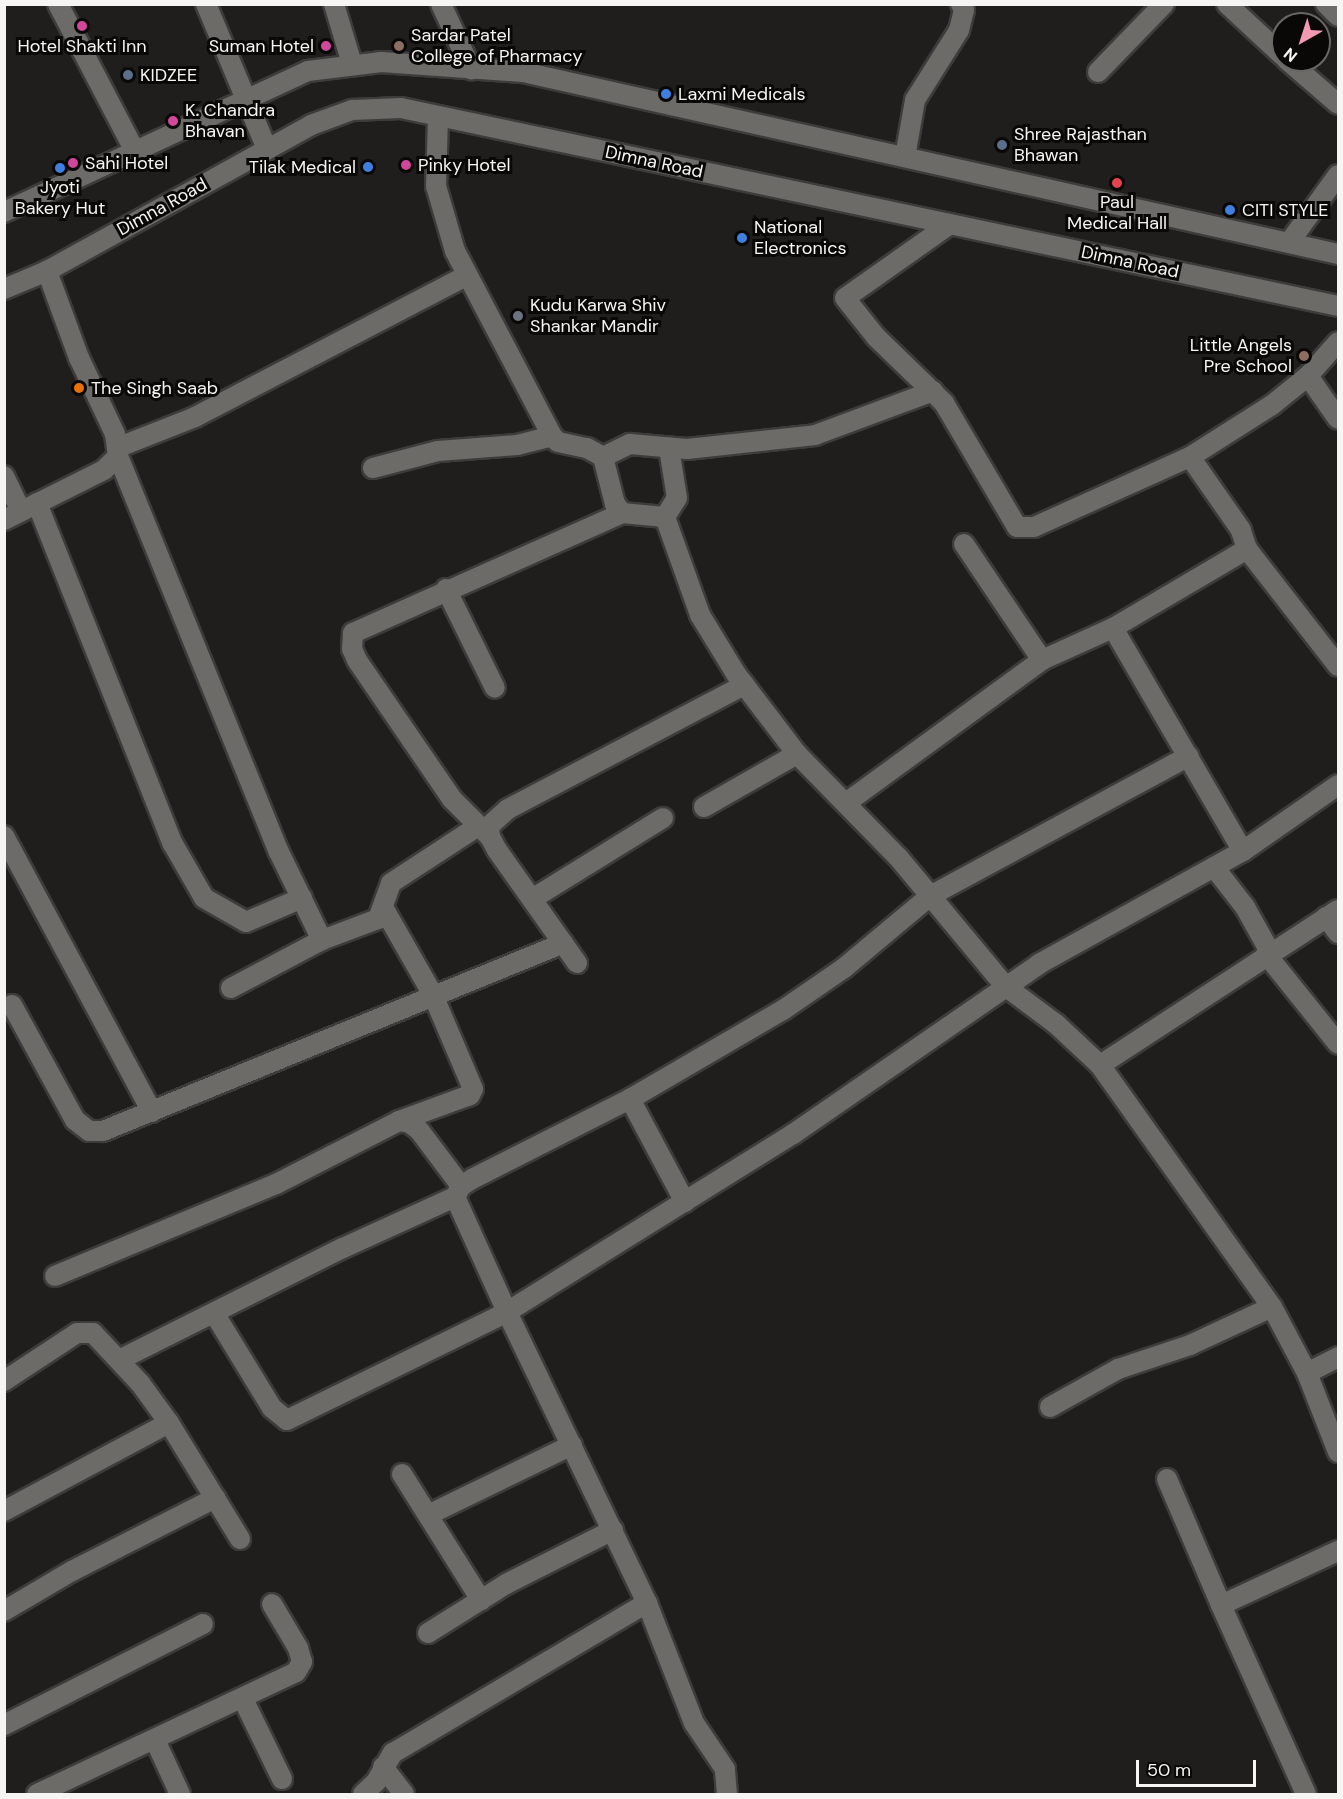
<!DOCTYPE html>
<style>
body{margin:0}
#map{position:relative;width:1343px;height:1799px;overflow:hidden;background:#1f1e1c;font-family:"DM Sans",sans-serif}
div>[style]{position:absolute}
.roads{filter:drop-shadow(2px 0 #3d3c3b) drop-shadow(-2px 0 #3d3c3b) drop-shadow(0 2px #3d3c3b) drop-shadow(0 -2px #3d3c3b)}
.minor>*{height:20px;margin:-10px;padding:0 10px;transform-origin:10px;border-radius:10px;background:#6c6b68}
.dots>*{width:16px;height:16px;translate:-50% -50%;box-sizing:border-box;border:3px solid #090807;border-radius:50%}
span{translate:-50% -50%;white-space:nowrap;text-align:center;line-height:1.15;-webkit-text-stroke:6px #090807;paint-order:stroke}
.poi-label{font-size:18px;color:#f6f5f3}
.left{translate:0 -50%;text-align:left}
.right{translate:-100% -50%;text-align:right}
.street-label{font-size:18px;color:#f6f5f3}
.frame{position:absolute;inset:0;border:6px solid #f6f5f3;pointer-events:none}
.north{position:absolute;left:1271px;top:12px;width:60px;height:60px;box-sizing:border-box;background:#090807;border:2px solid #686765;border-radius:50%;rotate:219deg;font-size:16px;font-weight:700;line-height:24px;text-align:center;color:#f6f5f3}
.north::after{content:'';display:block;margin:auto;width:21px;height:27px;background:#f19ab1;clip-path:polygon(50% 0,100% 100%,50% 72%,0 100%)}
.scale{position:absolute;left:1136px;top:1760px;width:120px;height:27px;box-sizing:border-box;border:3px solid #f6f5f3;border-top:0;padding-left:8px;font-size:18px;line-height:21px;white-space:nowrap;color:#f6f5f3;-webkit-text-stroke:4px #090807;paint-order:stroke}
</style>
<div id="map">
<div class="roads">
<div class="minor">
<div style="left:58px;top:4px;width:166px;rotate:62.4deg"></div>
<div style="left:206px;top:4px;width:157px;rotate:67.2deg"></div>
<div style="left:334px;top:4px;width:63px;rotate:73.3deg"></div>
<div style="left:441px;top:4px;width:72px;rotate:65.2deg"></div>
<div style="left:1227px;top:4px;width:76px;rotate:42.9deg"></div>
<div style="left:1326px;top:4px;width:17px;rotate:45deg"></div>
<div style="left:1287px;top:60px;width:67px;rotate:40.8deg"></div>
<div style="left:1098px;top:72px;width:95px;rotate:-45.9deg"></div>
<div style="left:438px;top:116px;width:70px;rotate:91.6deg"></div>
<div style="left:436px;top:186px;width:68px;rotate:73.7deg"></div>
<div style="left:455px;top:251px;width:209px;rotate:62.3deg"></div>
<div style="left:552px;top:436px;width:8px;rotate:45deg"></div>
<div style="left:558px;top:442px;width:30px;rotate:12deg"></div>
<div style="left:587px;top:448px;width:18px;rotate:29deg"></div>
<div style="left:603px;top:457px;width:49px;rotate:75.7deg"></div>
<div style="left:615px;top:504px;width:11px;rotate:52deg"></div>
<div style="left:622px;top:513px;width:43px;rotate:5.3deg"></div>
<div style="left:665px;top:517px;width:104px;rotate:70.3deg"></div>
<div style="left:700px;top:615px;width:69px;rotate:58.6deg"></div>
<div style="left:736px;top:674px;width:101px;rotate:52.7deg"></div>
<div style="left:797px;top:754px;width:144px;rotate:45.6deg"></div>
<div style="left:898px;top:857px;width:168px;rotate:50.3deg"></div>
<div style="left:1005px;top:986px;width:64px;rotate:36.7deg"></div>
<div style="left:1056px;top:1024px;width:60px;rotate:43deg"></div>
<div style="left:905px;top:157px;width:58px;rotate:-80deg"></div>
<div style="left:915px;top:100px;width:83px;rotate:-57.8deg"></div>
<div style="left:959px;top:30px;width:21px;rotate:-76deg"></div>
<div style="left:964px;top:10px;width:7px;rotate:-117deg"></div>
<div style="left:4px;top:212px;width:335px;rotate:-24.9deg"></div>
<div style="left:308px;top:71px;width:74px;rotate:-7deg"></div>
<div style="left:381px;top:62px;width:142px;rotate:4deg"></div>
<div style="left:523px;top:72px;width:835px;rotate:12.59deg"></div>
<div style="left:950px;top:224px;width:128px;rotate:144.8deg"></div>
<div style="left:845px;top:298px;width:50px;rotate:51.5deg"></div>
<div style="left:876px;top:337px;width:95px;rotate:44.1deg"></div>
<div style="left:944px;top:403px;width:144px;rotate:59.5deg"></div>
<div style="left:1017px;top:527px;width:17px"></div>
<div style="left:1034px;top:527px;width:171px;rotate:-24.2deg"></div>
<div style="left:1291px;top:240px;width:80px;rotate:-54.1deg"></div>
<div style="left:4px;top:289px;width:47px;rotate:-22.7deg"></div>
<div style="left:47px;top:271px;width:302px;rotate:-28.9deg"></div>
<div style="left:311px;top:125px;width:44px;rotate:-20.1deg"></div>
<div style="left:352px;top:110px;width:49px;rotate:-2.3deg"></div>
<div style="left:401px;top:108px;width:958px;rotate:11.93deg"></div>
<div style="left:1308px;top:376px;width:52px;rotate:55.1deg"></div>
<div style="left:119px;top:447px;width:82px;rotate:-21.5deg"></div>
<div style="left:195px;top:417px;width:305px;rotate:-27.5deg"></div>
<div style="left:118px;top:456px;width:427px;rotate:67.9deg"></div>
<div style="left:279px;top:852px;width:98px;rotate:64deg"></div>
<div style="left:603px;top:457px;width:30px;rotate:-26deg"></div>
<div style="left:630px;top:444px;width:57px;rotate:5deg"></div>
<div style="left:687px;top:449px;width:129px;rotate:-6.2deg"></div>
<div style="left:815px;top:435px;width:126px;rotate:-20.4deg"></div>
<div style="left:373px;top:468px;width:67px;rotate:-14.7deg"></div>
<div style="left:438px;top:451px;width:79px;rotate:-4.3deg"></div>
<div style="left:517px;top:445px;width:36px;rotate:-14deg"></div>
<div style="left:4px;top:476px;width:39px;rotate:64deg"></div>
<div style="left:37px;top:503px;width:367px;rotate:68.3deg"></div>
<div style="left:173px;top:844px;width:62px;rotate:60.1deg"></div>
<div style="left:204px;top:898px;width:48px;rotate:29.7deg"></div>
<div style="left:246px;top:922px;width:61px;rotate:-23.2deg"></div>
<div style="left:665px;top:517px;width:22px;rotate:-58deg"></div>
<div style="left:677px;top:498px;width:51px;rotate:-99.1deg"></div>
<div style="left:4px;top:520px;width:112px;rotate:-26.6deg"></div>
<div style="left:104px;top:470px;width:20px;rotate:-45deg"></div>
<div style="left:118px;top:456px;width:22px;rotate:-98deg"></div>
<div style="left:115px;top:434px;width:84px;rotate:-115.3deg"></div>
<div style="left:79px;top:358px;width:93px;rotate:-110.2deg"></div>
<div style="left:964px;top:544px;width:140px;rotate:56.1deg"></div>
<div style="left:1042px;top:660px;width:78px;rotate:-24.3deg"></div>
<div style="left:1113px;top:628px;width:156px;rotate:-30.5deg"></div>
<div style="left:1247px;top:549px;width:148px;rotate:52.1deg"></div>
<div style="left:1247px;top:549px;width:20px;rotate:-108deg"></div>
<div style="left:1241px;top:530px;width:89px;rotate:-124.9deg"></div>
<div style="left:1190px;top:457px;width:97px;rotate:-32.4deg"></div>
<div style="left:1272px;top:405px;width:46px;rotate:-38.9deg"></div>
<div style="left:1308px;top:376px;width:45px;rotate:-48.6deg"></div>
<div style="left:446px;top:589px;width:110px;rotate:63.7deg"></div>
<div style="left:1113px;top:628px;width:258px;rotate:59.8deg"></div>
<div style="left:846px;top:803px;width:243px;rotate:-36.1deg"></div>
<div style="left:704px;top:807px;width:107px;rotate:-29.7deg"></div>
<div style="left:4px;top:836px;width:313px;rotate:61.8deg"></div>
<div style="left:490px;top:837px;width:54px;rotate:-135deg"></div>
<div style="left:452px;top:799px;width:168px;rotate:-124.4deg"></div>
<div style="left:357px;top:660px;width:12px;rotate:-114deg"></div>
<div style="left:352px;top:649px;width:16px;rotate:-86deg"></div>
<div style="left:353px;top:633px;width:295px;rotate:-24deg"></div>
<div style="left:1214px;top:867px;width:51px;rotate:52.2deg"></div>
<div style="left:1245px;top:907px;width:51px;rotate:60.9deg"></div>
<div style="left:532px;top:899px;width:154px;rotate:-31.7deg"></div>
<div style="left:384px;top:909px;width:99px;rotate:60.3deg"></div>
<div style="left:433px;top:995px;width:102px;rotate:66.9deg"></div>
<div style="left:473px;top:1089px;width:7px;rotate:117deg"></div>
<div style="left:470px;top:1095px;width:76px;rotate:159.9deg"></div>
<div style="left:1338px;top:910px;width:284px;rotate:146.9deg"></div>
<div style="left:1100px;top:1065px;width:297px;rotate:54.6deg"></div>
<div style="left:1272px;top:1307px;width:75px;rotate:62.1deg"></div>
<div style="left:1307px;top:1373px;width:85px;rotate:68.6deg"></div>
<div style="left:1326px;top:917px;width:20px;rotate:53deg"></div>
<div style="left:1266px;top:954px;width:115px;rotate:51.3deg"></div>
<div style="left:577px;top:963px;width:138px;rotate:-125.3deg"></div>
<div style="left:497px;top:850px;width:15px;rotate:-118deg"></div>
<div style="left:490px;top:837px;width:11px;rotate:-95deg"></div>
<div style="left:489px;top:826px;width:25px;rotate:-42deg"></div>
<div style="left:508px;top:809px;width:267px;rotate:-27.7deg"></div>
<div style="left:231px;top:988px;width:103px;rotate:-27.8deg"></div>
<div style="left:322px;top:940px;width:60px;rotate:-20.6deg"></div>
<div style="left:378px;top:919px;width:38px;rotate:-70deg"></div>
<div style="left:391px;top:883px;width:104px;rotate:-33.2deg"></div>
<div style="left:12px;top:1005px;width:131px;rotate:61.3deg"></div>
<div style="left:75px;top:1120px;width:18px;rotate:38deg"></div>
<div style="left:89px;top:1131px;width:14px"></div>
<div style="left:103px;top:1131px;width:497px;rotate:-22.2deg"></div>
<div style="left:685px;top:1202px;width:117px;rotate:-118.1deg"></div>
<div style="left:630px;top:1099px;width:177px;rotate:-30.2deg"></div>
<div style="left:783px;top:1010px;width:74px;rotate:-34.5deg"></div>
<div style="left:844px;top:968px;width:112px;rotate:-39.9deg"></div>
<div style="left:930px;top:896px;width:294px;rotate:-28.4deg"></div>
<div style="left:55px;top:1276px;width:239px;rotate:-22.6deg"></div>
<div style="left:276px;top:1184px;width:138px;rotate:-27.1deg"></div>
<div style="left:399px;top:1121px;width:11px;rotate:10deg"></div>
<div style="left:410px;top:1123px;width:11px;rotate:38deg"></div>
<div style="left:419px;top:1130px;width:70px;rotate:53.1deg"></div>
<div style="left:214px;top:1313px;width:111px;rotate:58.6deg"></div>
<div style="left:272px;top:1408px;width:19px;rotate:39deg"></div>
<div style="left:287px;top:1420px;width:245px;rotate:-26.1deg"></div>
<div style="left:507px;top:1312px;width:126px;rotate:-114.3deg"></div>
<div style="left:455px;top:1197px;width:13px;rotate:-61deg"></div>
<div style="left:461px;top:1186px;width:15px;rotate:-32deg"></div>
<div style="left:474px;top:1178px;width:175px;rotate:-26.9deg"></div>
<div style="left:119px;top:1360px;width:250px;rotate:-26.6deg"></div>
<div style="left:343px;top:1248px;width:123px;rotate:-24.5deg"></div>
<div style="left:1307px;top:1373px;width:35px;rotate:-27deg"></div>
<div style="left:4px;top:1381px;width:87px;rotate:-33.3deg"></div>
<div style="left:77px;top:1333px;width:16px"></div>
<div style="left:93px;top:1333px;width:69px;rotate:46.8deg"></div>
<div style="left:140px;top:1383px;width:49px;rotate:54.1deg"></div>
<div style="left:169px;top:1423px;width:136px;rotate:58.5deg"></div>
<div style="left:1050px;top:1407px;width:78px;rotate:-29.2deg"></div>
<div style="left:1118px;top:1369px;width:76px;rotate:-18.4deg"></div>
<div style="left:1190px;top:1345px;width:90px;rotate:-24.9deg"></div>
<div style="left:402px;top:1474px;width:149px;rotate:57.9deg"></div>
<div style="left:1167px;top:1479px;width:137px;rotate:66.8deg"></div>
<div style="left:1221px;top:1605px;width:129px;rotate:-24.8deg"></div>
<div style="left:4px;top:1511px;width:187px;rotate:-28.1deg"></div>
<div style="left:428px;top:1515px;width:160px;rotate:-25.9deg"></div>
<div style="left:1221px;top:1605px;width:207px;rotate:65.8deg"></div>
<div style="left:4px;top:1611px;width:79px;rotate:-30.5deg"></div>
<div style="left:72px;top:1571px;width:161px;rotate:-27deg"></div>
<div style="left:428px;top:1633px;width:92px;rotate:-32.1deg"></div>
<div style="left:506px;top:1584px;width:120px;rotate:-26.8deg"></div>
<div style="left:243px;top:1699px;width:89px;rotate:64deg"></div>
<div style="left:4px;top:1725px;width:223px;rotate:-26.9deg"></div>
<div style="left:155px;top:1740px;width:60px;rotate:65.2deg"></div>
<div style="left:383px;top:1767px;width:34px;rotate:52deg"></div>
<div style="left:37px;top:1794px;width:286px;rotate:-25.2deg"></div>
<div style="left:296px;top:1672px;width:12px;rotate:-59deg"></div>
<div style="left:302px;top:1662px;width:15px;rotate:-106deg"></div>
<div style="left:298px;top:1648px;width:51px;rotate:-120.6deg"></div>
<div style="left:363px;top:1794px;width:18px;rotate:-43deg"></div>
<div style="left:376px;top:1782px;width:34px;rotate:-60deg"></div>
<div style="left:393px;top:1753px;width:295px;rotate:-30.6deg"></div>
<div style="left:727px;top:1794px;width:25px;rotate:-95deg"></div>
<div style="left:725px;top:1769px;width:55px;rotate:-124deg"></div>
<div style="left:694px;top:1723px;width:129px;rotate:-111.4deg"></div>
<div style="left:647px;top:1603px;width:323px;rotate:-115.7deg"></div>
<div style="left:507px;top:1312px;width:337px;rotate:-31.9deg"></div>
<div style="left:793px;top:1134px;width:299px;rotate:-34.6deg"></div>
<div style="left:1039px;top:964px;width:233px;rotate:-29deg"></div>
<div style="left:1243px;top:851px;width:116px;rotate:-34.8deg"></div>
</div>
</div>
<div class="dots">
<div style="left:82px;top:26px;background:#d1479c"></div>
<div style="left:326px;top:46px;background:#d1479c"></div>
<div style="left:399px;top:46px;background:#8d6e63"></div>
<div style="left:128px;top:75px;background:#5c6f8a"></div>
<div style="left:666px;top:94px;background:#3f7fe0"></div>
<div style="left:173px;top:121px;background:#d1479c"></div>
<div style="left:1002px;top:145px;background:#5c6f8a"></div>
<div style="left:73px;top:163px;background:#d1479c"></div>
<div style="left:406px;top:165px;background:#d1479c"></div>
<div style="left:368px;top:167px;background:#3f7fe0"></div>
<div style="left:60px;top:168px;background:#3f7fe0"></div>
<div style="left:1117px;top:183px;background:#e0444e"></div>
<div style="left:1230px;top:210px;background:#3f7fe0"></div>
<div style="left:742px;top:238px;background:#3f7fe0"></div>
<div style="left:518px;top:316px;background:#6b7280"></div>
<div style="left:1304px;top:356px;background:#8d6e63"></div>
<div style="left:79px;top:388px;background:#e8710a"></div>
</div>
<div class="poi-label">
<span class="left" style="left:411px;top:46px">Sardar Patel<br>College of Pharmacy</span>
<span style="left:82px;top:46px">Hotel Shakti Inn</span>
<span class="right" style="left:314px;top:46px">Suman Hotel</span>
<span class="left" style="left:140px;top:75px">KIDZEE</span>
<span class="left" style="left:678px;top:94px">Laxmi Medicals</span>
<span class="left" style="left:185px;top:121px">K. Chandra<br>Bhavan</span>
<span class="left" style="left:1014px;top:145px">Shree Rajasthan<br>Bhawan</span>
<span class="left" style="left:85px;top:163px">Sahi Hotel</span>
<span class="left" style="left:418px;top:165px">Pinky Hotel</span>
<span class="right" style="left:356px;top:167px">Tilak Medical</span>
<span style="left:60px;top:198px">Jyoti<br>Bakery Hut</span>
<span style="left:1117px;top:213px">Paul<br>Medical Hall</span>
<span class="left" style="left:1242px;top:210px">CITI STYLE</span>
<span class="left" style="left:754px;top:238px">National<br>Electronics</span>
<span class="left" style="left:530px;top:316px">Kudu Karwa Shiv<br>Shankar Mandir</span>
<span class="right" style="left:1292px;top:356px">Little Angels<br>Pre School</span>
<span class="left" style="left:91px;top:388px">The Singh Saab</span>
</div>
<div class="street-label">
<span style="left:654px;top:162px;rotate:12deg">Dimna Road</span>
<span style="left:162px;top:207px;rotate:-29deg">Dimna Road</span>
<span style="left:1130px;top:262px;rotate:12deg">Dimna Road</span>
</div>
<div class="frame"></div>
<div class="north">N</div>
<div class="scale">50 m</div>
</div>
